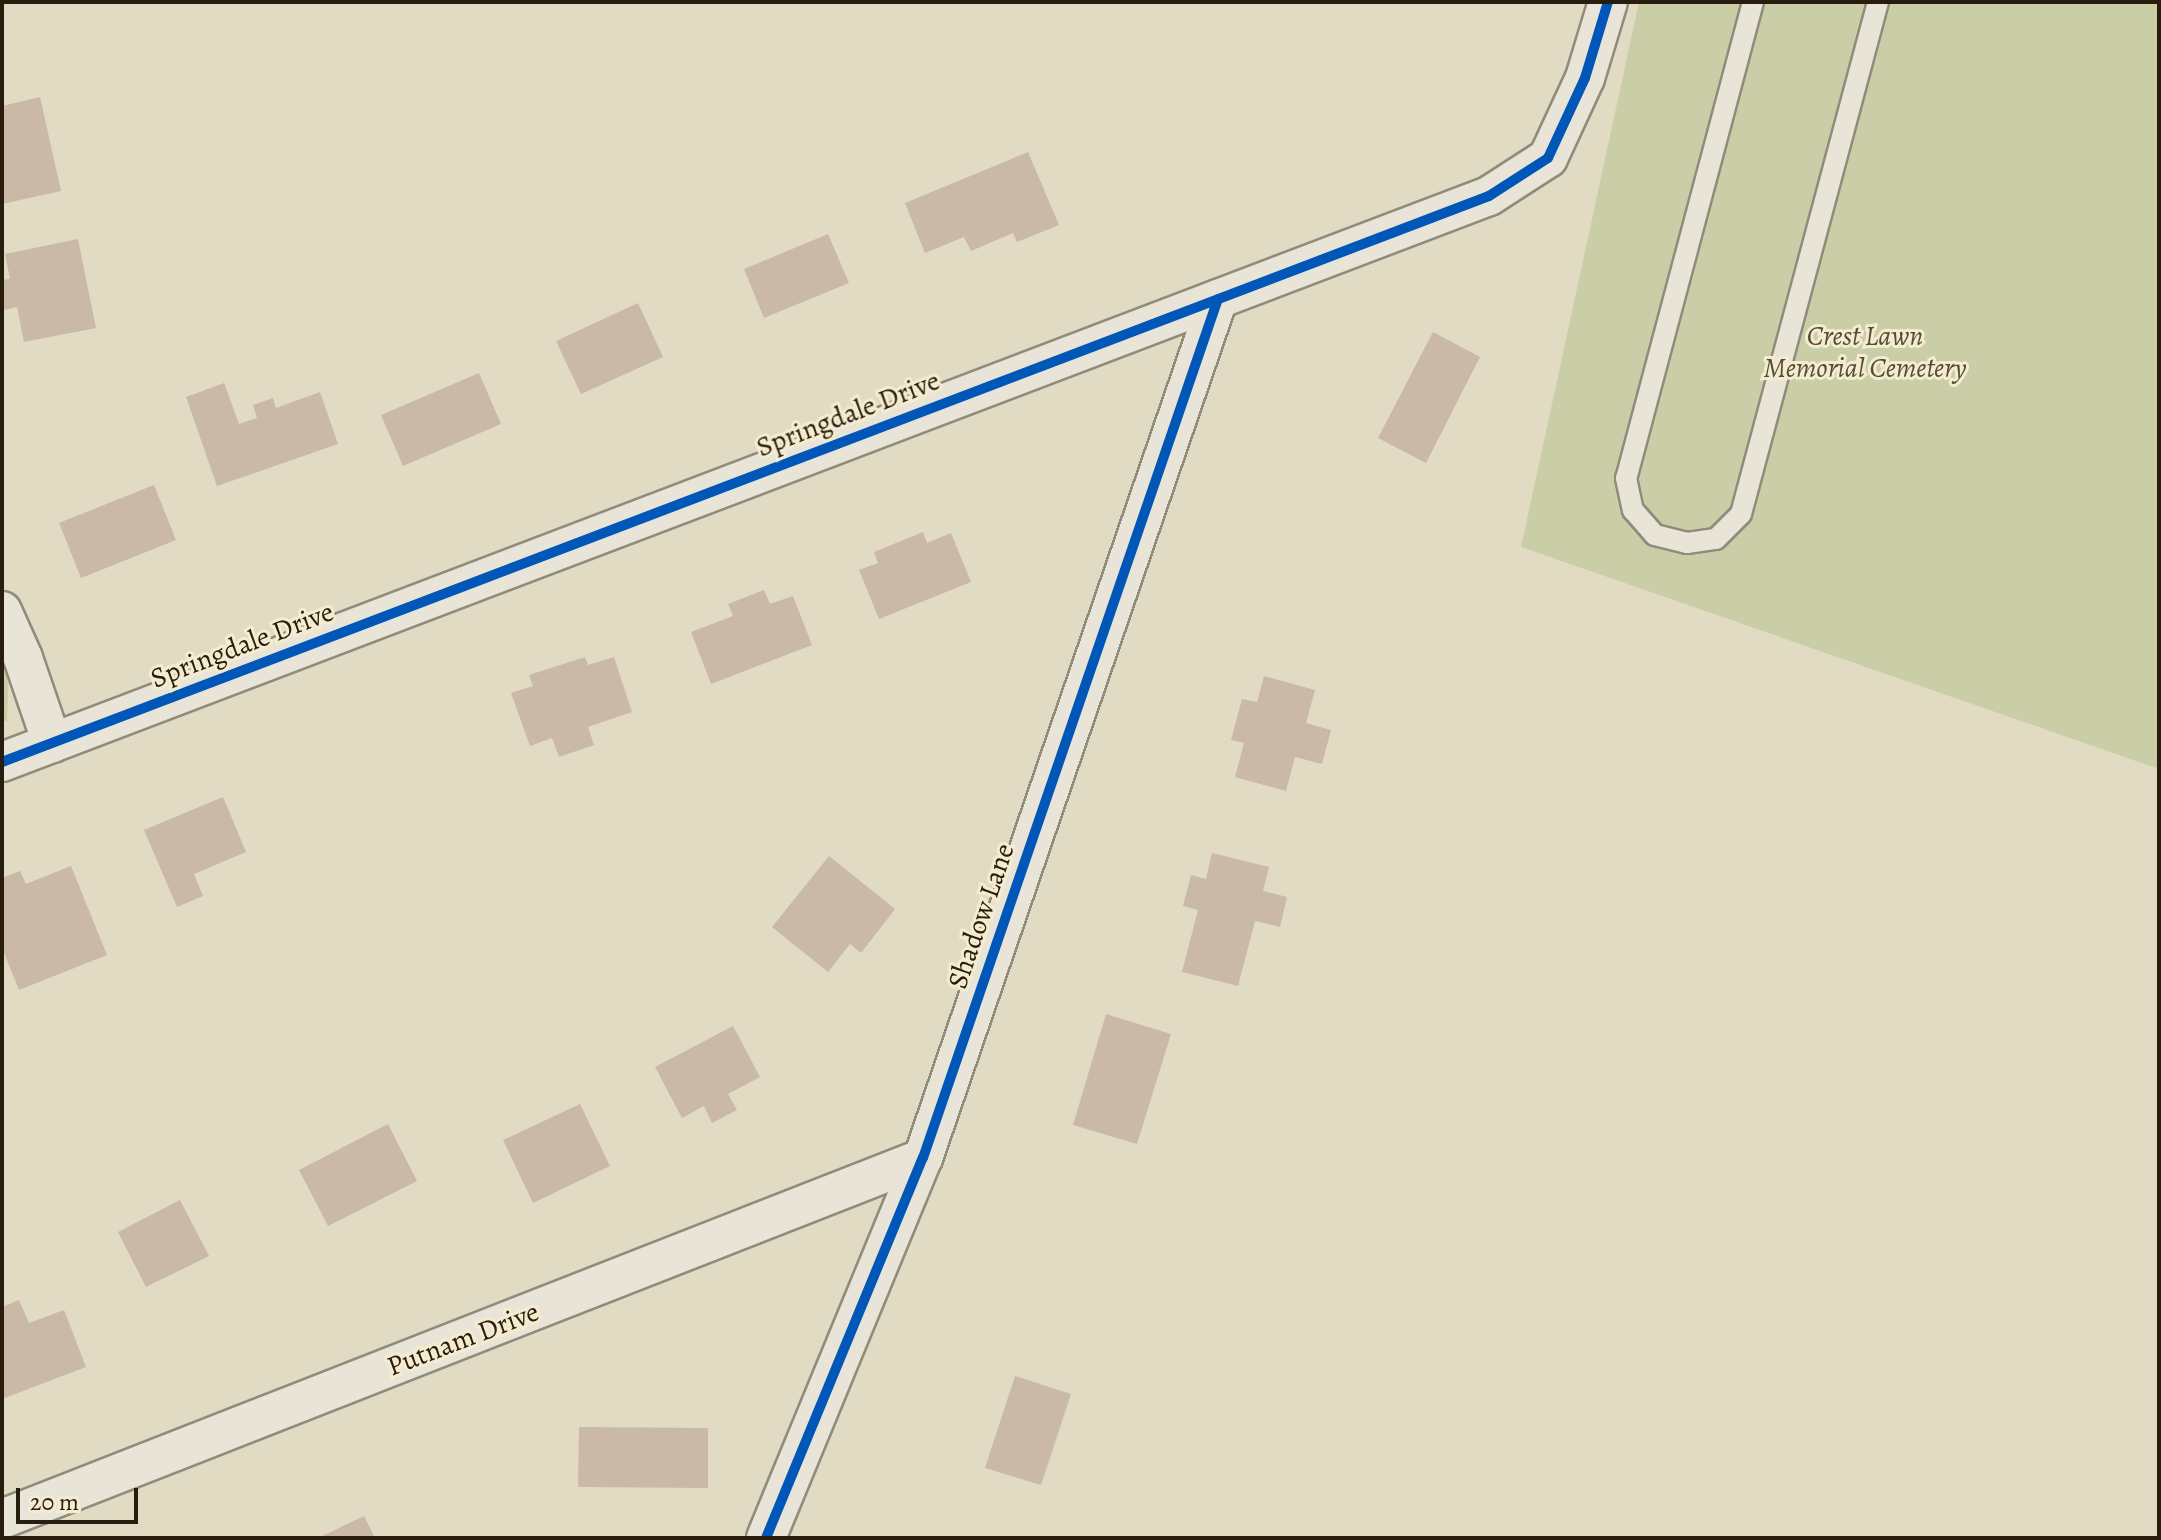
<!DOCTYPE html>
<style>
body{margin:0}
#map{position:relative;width:2161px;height:1540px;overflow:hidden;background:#e2dbc3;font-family:Alegreya,serif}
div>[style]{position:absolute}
.green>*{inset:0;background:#cacea7}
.building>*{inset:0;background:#c9b9a6}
.roads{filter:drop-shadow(2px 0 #918b7c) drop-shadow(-2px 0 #918b7c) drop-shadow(0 2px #918b7c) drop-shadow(0 -2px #918b7c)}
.lane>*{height:20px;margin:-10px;padding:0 10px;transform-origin:10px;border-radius:10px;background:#e8e4d8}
.street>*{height:38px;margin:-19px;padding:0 19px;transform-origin:19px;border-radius:19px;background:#e8e4d8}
.cycleway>*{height:10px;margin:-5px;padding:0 5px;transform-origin:5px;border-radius:5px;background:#0057b8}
span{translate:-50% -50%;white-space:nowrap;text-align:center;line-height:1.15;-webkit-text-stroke:6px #f5ecd0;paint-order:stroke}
.park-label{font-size:28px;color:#524e34;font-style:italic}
.street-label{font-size:28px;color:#271c0d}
.frame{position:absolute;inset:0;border:4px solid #271c0d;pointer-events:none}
.scale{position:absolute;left:16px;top:1488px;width:122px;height:36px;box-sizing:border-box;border:4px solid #271c0d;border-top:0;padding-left:10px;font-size:24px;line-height:28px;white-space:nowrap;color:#271c0d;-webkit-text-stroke:6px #f5ecd0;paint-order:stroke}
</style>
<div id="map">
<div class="green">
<div style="clip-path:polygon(1639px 2px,2159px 2px,2159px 769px,1521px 547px)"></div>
<div style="clip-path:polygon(2px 660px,9px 660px,7px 721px,2px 721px)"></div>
</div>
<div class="building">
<div style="clip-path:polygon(40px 97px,61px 191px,2px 204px,2px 106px)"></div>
<div style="clip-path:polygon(1028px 152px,1059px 225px,1017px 242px,1013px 233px,971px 251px,964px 237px,925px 253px,905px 203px)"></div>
<div style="clip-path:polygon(828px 234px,849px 283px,764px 318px,744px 269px)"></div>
<div style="clip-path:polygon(78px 239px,96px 328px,24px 342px,17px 307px,4px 310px,2px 280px,10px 279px,5px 254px)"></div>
<div style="clip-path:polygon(638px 303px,663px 357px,581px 394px,556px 341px)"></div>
<div style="clip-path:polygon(1433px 332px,1480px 357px,1426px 463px,1378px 438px)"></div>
<div style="clip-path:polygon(479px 373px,501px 424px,403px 466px,381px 415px)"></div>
<div style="clip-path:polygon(224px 383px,239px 424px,257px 418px,253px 405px,273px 398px,276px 408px,320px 392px,338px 444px,217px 486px,186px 397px)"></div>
<div style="clip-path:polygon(154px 485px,176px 540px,81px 578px,59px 523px)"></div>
<div style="clip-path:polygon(923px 532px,927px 543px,951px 533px,971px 582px,879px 619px,859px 570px,878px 563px,874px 552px)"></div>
<div style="clip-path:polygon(764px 590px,770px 604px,793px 596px,812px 645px,711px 684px,691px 632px,733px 616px,728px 604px)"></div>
<div style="clip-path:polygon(585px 657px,588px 665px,614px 657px,632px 712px,588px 727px,594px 745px,559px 757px,552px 738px,530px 746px,511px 693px,533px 686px,529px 675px)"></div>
<div style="clip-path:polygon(1264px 676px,1315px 690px,1306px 723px,1331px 730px,1322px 764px,1295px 757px,1286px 791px,1235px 777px,1244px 743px,1231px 740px,1242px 699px,1257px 702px)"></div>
<div style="clip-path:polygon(223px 797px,246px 852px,194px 874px,203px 896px,177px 907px,144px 830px)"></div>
<div style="clip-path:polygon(1212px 853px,1269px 867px,1263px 891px,1287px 897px,1280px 927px,1255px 921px,1238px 986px,1182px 972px,1198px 910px,1183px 906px,1191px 875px,1206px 879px)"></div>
<div style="clip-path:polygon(829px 856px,895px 909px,861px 953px,850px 944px,828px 972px,772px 927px)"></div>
<div style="clip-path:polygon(71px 866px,107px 955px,19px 990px,2px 948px,2px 878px,20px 871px,26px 884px)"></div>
<div style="clip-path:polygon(1106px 1014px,1171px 1034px,1137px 1144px,1073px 1125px)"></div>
<div style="clip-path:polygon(733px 1026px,760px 1077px,728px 1094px,737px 1110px,712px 1123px,704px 1106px,682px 1118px,655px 1067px)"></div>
<div style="clip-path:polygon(580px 1104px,610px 1166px,533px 1203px,503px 1140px)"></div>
<div style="clip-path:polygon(388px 1124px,417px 1181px,328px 1226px,299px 1170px)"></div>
<div style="clip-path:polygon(180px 1200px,209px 1256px,146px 1287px,118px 1232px)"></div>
<div style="clip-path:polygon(19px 1300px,29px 1323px,64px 1310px,86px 1367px,2px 1399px,2px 1307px)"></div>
<div style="clip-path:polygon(1015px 1376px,1071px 1394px,1041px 1485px,985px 1468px)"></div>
<div style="clip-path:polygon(579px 1427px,708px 1428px,708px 1488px,578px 1487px)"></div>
<div style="clip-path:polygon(364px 1516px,375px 1538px,318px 1538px)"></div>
</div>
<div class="roads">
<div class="lane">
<div style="left:1753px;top:2px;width:493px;rotate:104.9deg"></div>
<div style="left:1626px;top:478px;width:33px;rotate:78deg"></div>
<div style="left:1633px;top:510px;width:33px;rotate:49deg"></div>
<div style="left:1655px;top:535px;width:33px;rotate:14deg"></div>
<div style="left:1687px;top:543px;width:29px;rotate:-8deg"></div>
<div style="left:1716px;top:539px;width:35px;rotate:-45deg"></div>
<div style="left:1741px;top:514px;width:530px;rotate:-75.02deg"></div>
</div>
<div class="street">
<div style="left:2px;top:611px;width:51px;rotate:65.9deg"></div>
<div style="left:23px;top:658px;width:90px;rotate:71.2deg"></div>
<div style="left:2px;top:762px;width:1591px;rotate:-20.84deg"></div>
<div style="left:1489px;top:196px;width:70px;rotate:-32.8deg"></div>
<div style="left:1548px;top:158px;width:88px;rotate:-65.2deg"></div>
<div style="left:1585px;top:78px;width:79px;rotate:-73.2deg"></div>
<div style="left:2px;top:1519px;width:989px;rotate:-21.4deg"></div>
<div style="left:766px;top:1538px;width:411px;rotate:-67.6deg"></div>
<div style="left:923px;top:1158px;width:908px;rotate:-71.05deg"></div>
</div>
</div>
<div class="cycleway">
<div style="left:2px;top:762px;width:1591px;rotate:-20.84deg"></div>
<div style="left:1489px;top:196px;width:70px;rotate:-32.8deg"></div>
<div style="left:1548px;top:158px;width:88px;rotate:-65.2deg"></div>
<div style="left:1585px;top:78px;width:79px;rotate:-73.2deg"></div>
<div style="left:766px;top:1538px;width:411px;rotate:-67.6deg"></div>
<div style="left:923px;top:1158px;width:908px;rotate:-71.05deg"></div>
</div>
<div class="park-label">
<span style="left:1865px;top:352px">Crest Lawn<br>Memorial Cemetery</span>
</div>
<div class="street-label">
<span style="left:848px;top:414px;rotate:-21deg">Springdale Drive</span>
<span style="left:242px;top:645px;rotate:-21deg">Springdale Drive</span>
<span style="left:981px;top:916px;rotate:-71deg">Shadow Lane</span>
<span style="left:463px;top:1339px;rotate:-21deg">Putnam Drive</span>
</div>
<div class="frame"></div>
<div class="scale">20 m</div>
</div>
